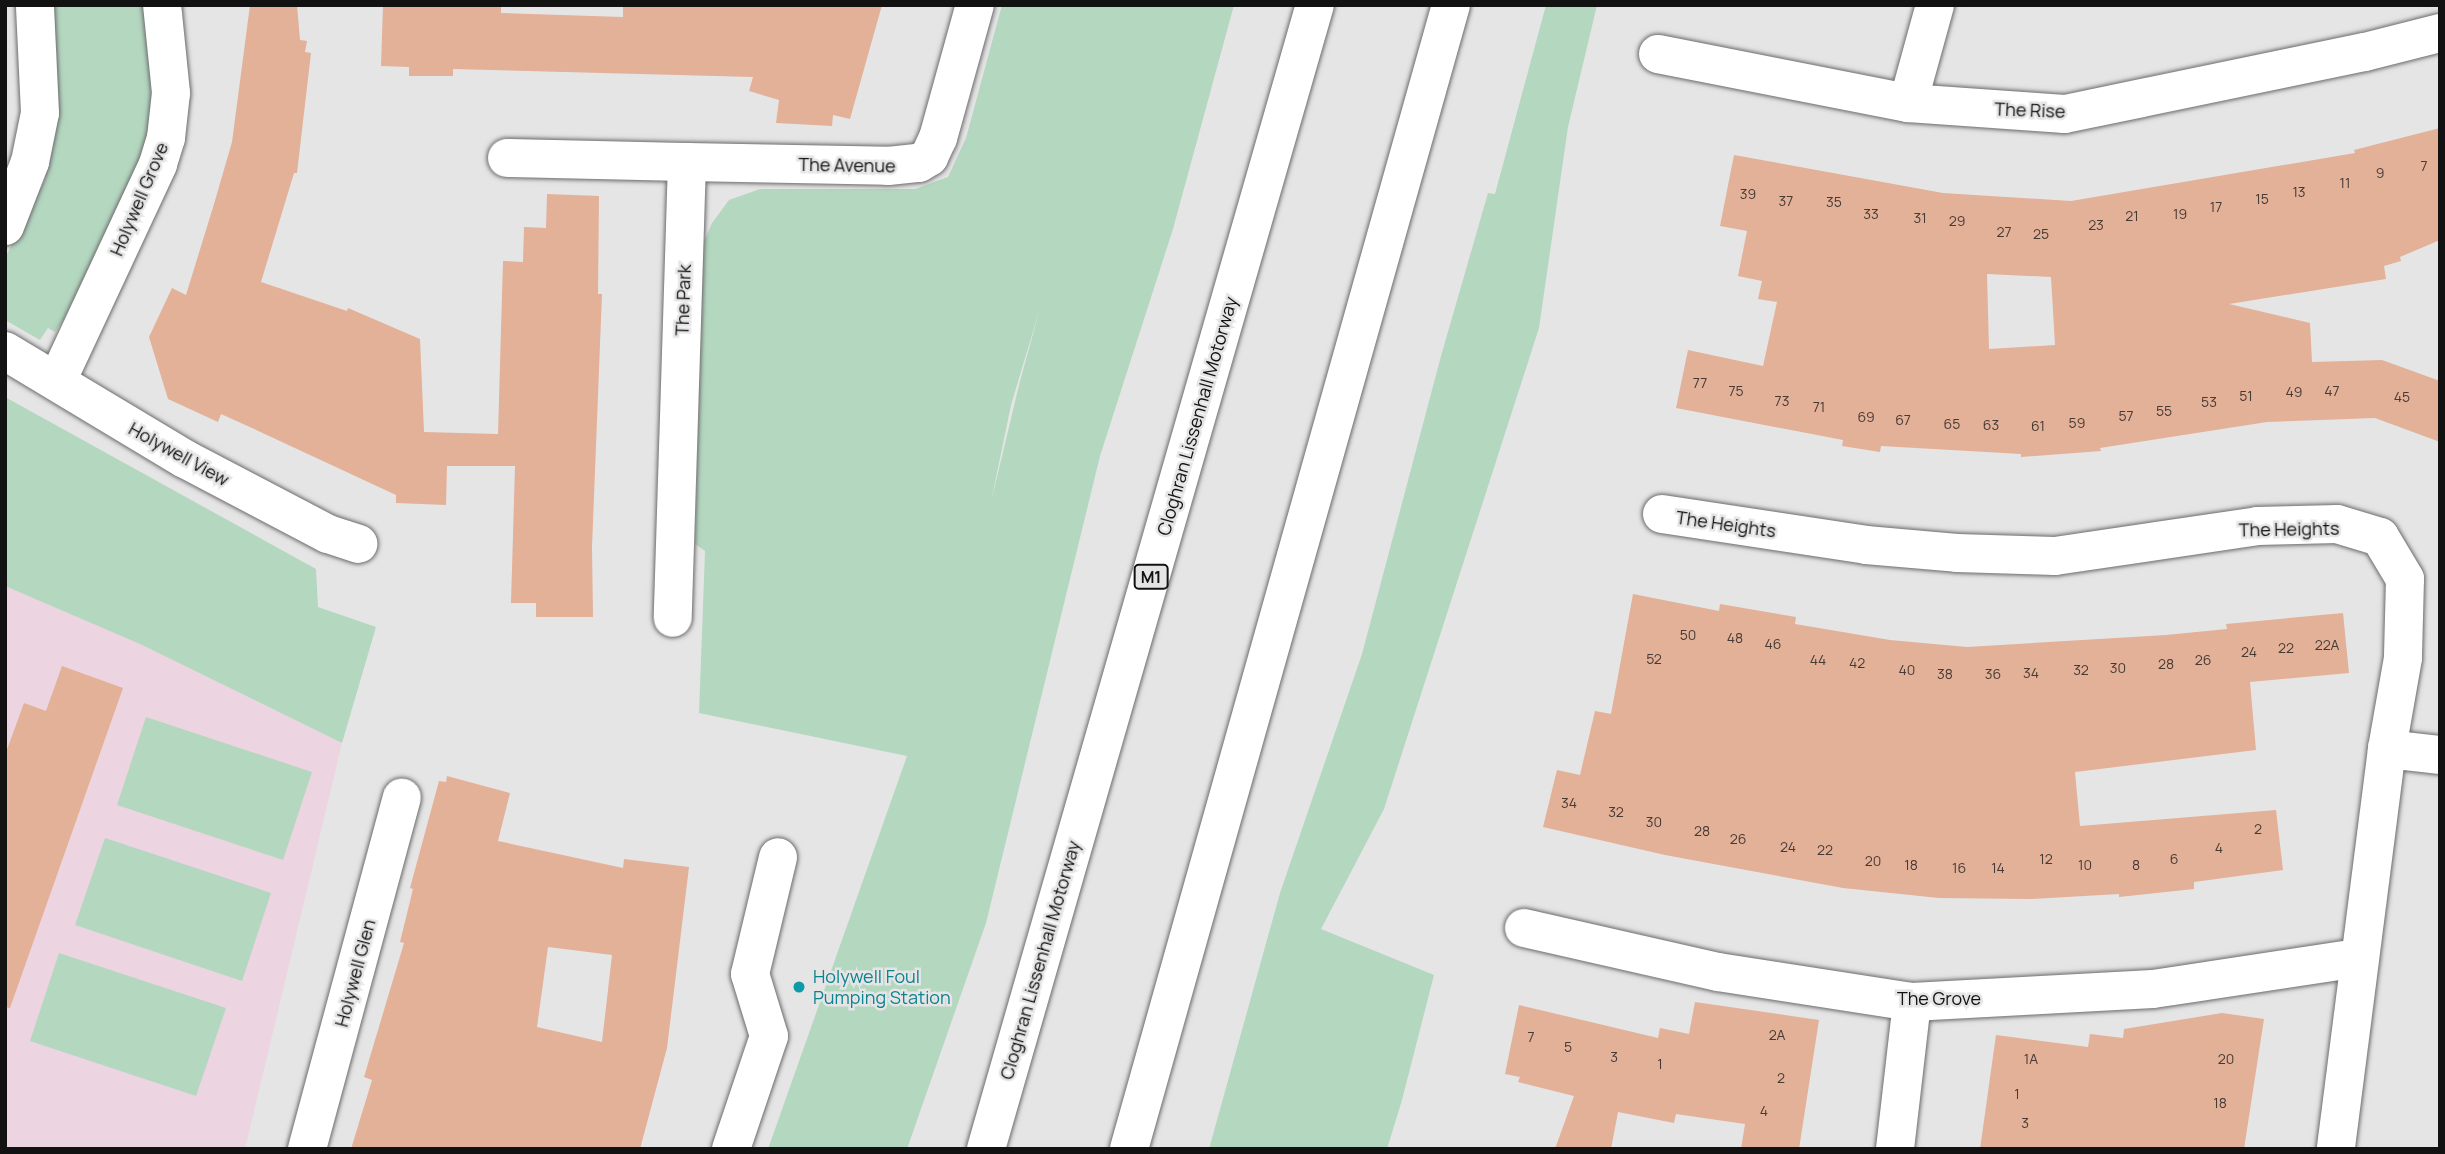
<!DOCTYPE html>
<html>
<head>
<meta charset="utf-8">
<style>
	body { margin:0 }
	#map { position:relative; width:2445px; height:1154px; overflow:hidden; background:#e5e5e6; font-family:Manrope,sans-serif }
	div>[style] { position:absolute }
	.education>* { inset:0; background:#ecd4e0 }
	.green>* { inset:0; background:#b4d7c0 }
	.building>* { inset:0; background:#e3b098 }
	.roads { filter:drop-shadow(0 0 2px #6c6c6d) drop-shadow(0 0 2px #6c6c6d) }
	.minor>* { height:38px; margin:-19px; padding:0 19px; transform-origin:19px; border-radius:19px; background:#fff }
	.highway>* { height:38px; margin:-19px; padding:0 19px; transform-origin:19px; border-radius:19px; background:#fff }
	.dots>* { width:19px; height:19px; translate:-50% -50%; box-sizing:border-box; border:4px solid #e5e5e6; border-radius:50% }
	span { translate:-50% -50%; white-space:nowrap; text-align:center; line-height:1.15; -webkit-text-stroke:5px #e5e5e6; paint-order:stroke }
	.number-label { font-size:14px; color:#463a34 }
	.number-label span { -webkit-text-stroke-width:0 }
	.shield-label span { padding:2px 5px; background:#e5e5e6; border:2px solid; border-radius:5px; -webkit-text-stroke-width:0 }
	.shield-label { font-size:16px; color:#121213; font-weight:700 }
	.street-label { font-size:18px; color:#121213 }
	.culture-label { font-size:18px; color:#0d838f }
	.left { translate:0 -50%; text-align:left }
	.frame { position:absolute; inset:0; border:7px solid #121213; pointer-events:none }
</style>
</head>
<body>
<div id="map">
	<div class="education">
		<div style="clip-path:polygon(5px 586px,140px 644px,342px 743px,245px 1149px,5px 1149px)"></div>
	</div>
	<div class="green">
		<div style="clip-path:polygon(52px 5px,144px 5px,153px 74px,149px 148px,64px 319px,55px 332px,48px 328px,40px 340px,5px 320px,5px 258px,44px 182px,56px 129px,57px 56px)"></div>
		<div style="clip-path:polygon(evenodd,1002px 5px,1234px 5px,1173px 229px,1100px 456px,986px 923px,907px 1149px,768px 1149px,907px 756px,699px 713px,705px 551px,695px 544px,703px 244px,712px 223px,729px 200px,760px 189px,915px 189px,948px 177px,966px 138px,1002px 5px,1041px 305px,1020px 381px,991px 502px,1011px 405px,1041px 305px)"></div>
		<div style="clip-path:polygon(1546px 5px,1597px 5px,1568px 127px,1539px 328px,1384px 809px,1321px 929px,1434px 975px,1402px 1100px,1387px 1149px,1209px 1149px,1280px 893px,1362px 654px,1441px 356px,1488px 193px,1495px 194px)"></div>
		<div style="clip-path:polygon(5px 397px,316px 569px,318px 607px,376px 627px,342px 743px,140px 644px,5px 586px)"></div>
		<div style="clip-path:polygon(146px 717px,312px 772px,283px 860px,117px 805px)"></div>
		<div style="clip-path:polygon(105px 838px,271px 893px,242px 981px,75px 925px)"></div>
		<div style="clip-path:polygon(59px 953px,226px 1008px,196px 1096px,30px 1041px)"></div>
	</div>
	<div class="building">
		<div style="clip-path:polygon(250px 5px,297px 5px,300px 40px,307px 41px,305px 52px,311px 53px,297px 173px,294px 173px,261px 282px,347px 311px,348px 308px,420px 339px,424px 432px,498px 434px,503px 261px,523px 262px,524px 227px,546px 228px,547px 194px,599px 196px,598px 294px,602px 294px,592px 547px,593px 617px,536px 617px,536px 603px,511px 603px,515px 466px,447px 466px,446px 505px,396px 503px,396px 495px,252px 428px,221px 414px,218px 422px,168px 399px,149px 337px,172px 288px,186px 295px,214px 204px,232px 142px)"></div>
		<div style="clip-path:polygon(383px 5px,501px 5px,501px 13px,623px 17px,623px 5px,882px 5px,850px 119px,833px 115px,832px 126px,776px 123px,779px 100px,749px 91px,753px 77px,453px 69px,453px 76px,409px 76px,409px 67px,381px 66px)"></div>
		<div style="clip-path:polygon(evenodd,2440px 128px,2440px 240px,2400px 257px,2401px 261px,2384px 266px,2386px 279px,2229px 304px,2310px 323px,2312px 362px,2382px 360px,2440px 381px,2440px 442px,2375px 418px,2267px 422px,2100px 448px,2101px 451px,2021px 457px,2021px 454px,1881px 446px,1880px 452px,1842px 446px,1843px 440px,1676px 408px,1688px 350px,1763px 366px,1777px 302px,1758px 299px,1762px 281px,1738px 276px,1747px 231px,1720px 226px,1734px 155px,1943px 193px,2071px 201px,2355px 153px,2354px 150px,2440px 128px,1987px 274px,2051px 277px,2055px 345px,1989px 349px,1987px 274px)"></div>
		<div style="clip-path:polygon(1633px 594px,1719px 611px,1720px 604px,1796px 617px,1795px 624px,1890px 640px,1967px 647px,2166px 635px,2227px 629px,2226px 624px,2343px 613px,2349px 673px,2250px 682px,2256px 750px,2075px 772px,2080px 826px,2276px 810px,2283px 870px,2194px 882px,2194px 889px,2119px 897px,2119px 894px,2030px 899px,1939px 898px,1843px 888px,1665px 855px,1543px 827px,1557px 770px,1580px 775px,1595px 711px,1611px 714px)"></div>
		<div style="clip-path:polygon(62px 666px,123px 688px,10px 1008px,5px 1007px,5px 755px,24px 703px,46px 711px)"></div>
		<div style="clip-path:polygon(evenodd,447px 776px,510px 793px,498px 841px,623px 868px,624px 859px,689px 867px,667px 1048px,640px 1149px,351px 1149px,372px 1080px,364px 1077px,404px 943px,400px 942px,413px 889px,410px 888px,439px 781px,446px 782px,447px 776px,548px 947px,612px 955px,602px 1042px,537px 1027px,548px 947px)"></div>
		<div style="clip-path:polygon(1695px 1002px,1819px 1020px,1799px 1149px,1741px 1149px,1745px 1124px,1676px 1114px,1674px 1123px,1618px 1112px,1611px 1149px,1555px 1149px,1574px 1096px,1518px 1082px,1520px 1077px,1505px 1074px,1519px 1005px,1658px 1038px,1660px 1028px,1689px 1034px)"></div>
		<div style="clip-path:polygon(2222px 1013px,2264px 1019px,2244px 1149px,1980px 1149px,1996px 1035px,2088px 1047px,2090px 1034px,2123px 1038px,2124px 1029px)"></div>
	</div>
	<div class="roads">
		<div class="minor">
			<div style="left:1658px;top:54px;width:255px;rotate:11.1deg"></div>
			<div style="left:1908px;top:103px;width:157px;rotate:4deg"></div>
			<div style="left:2065px;top:114px;width:306px;rotate:-11.7deg"></div>
			<div style="left:2365px;top:52px;width:77px;rotate:-14.2deg"></div>
			<div style="left:1908px;top:103px;width:102px;rotate:-74.6deg"></div>
			<div style="left:507px;top:158px;width:180px;rotate:1.3deg"></div>
			<div style="left:687px;top:162px;width:456px;rotate:91.8deg"></div>
			<div style="left:687px;top:162px;width:201px;rotate:1.1deg"></div>
			<div style="left:888px;top:166px;width:31px;rotate:-6deg"></div>
			<div style="left:919px;top:163px;width:12px;rotate:-31deg"></div>
			<div style="left:929px;top:157px;width:21px;rotate:-65deg"></div>
			<div style="left:938px;top:138px;width:138px;rotate:-74.5deg"></div>
			<div style="left:5px;top:226px;width:69px;rotate:-68.7deg"></div>
			<div style="left:30px;top:162px;width:50px;rotate:-78.5deg"></div>
			<div style="left:40px;top:113px;width:108px;rotate:-92.7deg"></div>
			<div style="left:5px;top:351px;width:210px;rotate:31deg"></div>
			<div style="left:185px;top:459px;width:161px;rotate:27.7deg"></div>
			<div style="left:328px;top:534px;width:32px;rotate:18deg"></div>
			<div style="left:57px;top:381px;width:239px;rotate:-65deg"></div>
			<div style="left:158px;top:164px;width:27px;rotate:-73deg"></div>
			<div style="left:166px;top:138px;width:45px;rotate:-83.7deg"></div>
			<div style="left:171px;top:93px;width:88px;rotate:-95.8deg"></div>
			<div style="left:1662px;top:514px;width:206px;rotate:8.6deg"></div>
			<div style="left:1866px;top:545px;width:91px;rotate:5deg"></div>
			<div style="left:1957px;top:553px;width:98px;rotate:1.8deg"></div>
			<div style="left:2055px;top:556px;width:204px;rotate:-8.4deg"></div>
			<div style="left:2257px;top:526px;width:80px;rotate:-1.4deg"></div>
			<div style="left:2337px;top:524px;width:45px;rotate:16.8deg"></div>
			<div style="left:2380px;top:537px;width:49px;rotate:59.2deg"></div>
			<div style="left:2405px;top:579px;width:79px;rotate:91.5deg"></div>
			<div style="left:2403px;top:658px;width:92px;rotate:100deg"></div>
			<div style="left:2387px;top:749px;width:403px;rotate:97.3deg"></div>
			<div style="left:2387px;top:749px;width:53px;rotate:6.5deg"></div>
			<div style="left:1524px;top:928px;width:199px;rotate:12.8deg"></div>
			<div style="left:1718px;top:972px;width:196px;rotate:8.8deg"></div>
			<div style="left:1912px;top:1002px;width:241px;rotate:-3.1deg"></div>
			<div style="left:2153px;top:989px;width:208px;rotate:-8.6deg"></div>
			<div style="left:307px;top:1149px;width:364px;rotate:-74.9deg"></div>
			<div style="left:731px;top:1149px;width:119px;rotate:-71.4deg"></div>
			<div style="left:769px;top:1036px;width:65px;rotate:-107deg"></div>
			<div style="left:750px;top:974px;width:120px;rotate:-76.5deg"></div>
			<div style="left:1895px;top:1149px;width:148px;rotate:-83.4deg"></div>
		</div>
		<div class="highway">
			<div style="left:986px;top:1149px;width:1190px;rotate:-73.96deg"></div>
			<div style="left:1129px;top:1149px;width:1188px;rotate:-74.28deg"></div>
		</div>
	</div>
	<div class="dots">
		<div style="left:799px;top:987px;background:#0f9aa8"></div>
	</div>
	<div class="number-label">
		<span style="left:2424px;top:166px">7</span>
		<span style="left:2380px;top:173px">9</span>
		<span style="left:2345px;top:183px">11</span>
		<span style="left:2299px;top:192px">13</span>
		<span style="left:1748px;top:194px">39</span>
		<span style="left:2262px;top:199px">15</span>
		<span style="left:1786px;top:201px">37</span>
		<span style="left:1834px;top:202px">35</span>
		<span style="left:2216px;top:207px">17</span>
		<span style="left:1871px;top:214px">33</span>
		<span style="left:2180px;top:214px">19</span>
		<span style="left:2132px;top:216px">21</span>
		<span style="left:1920px;top:218px">31</span>
		<span style="left:1957px;top:221px">29</span>
		<span style="left:2096px;top:225px">23</span>
		<span style="left:2004px;top:232px">27</span>
		<span style="left:2041px;top:234px">25</span>
		<span style="left:1700px;top:383px">77</span>
		<span style="left:1736px;top:391px">75</span>
		<span style="left:2332px;top:391px">47</span>
		<span style="left:2294px;top:392px">49</span>
		<span style="left:2246px;top:396px">51</span>
		<span style="left:2402px;top:397px">45</span>
		<span style="left:1782px;top:401px">73</span>
		<span style="left:2209px;top:402px">53</span>
		<span style="left:1819px;top:407px">71</span>
		<span style="left:2164px;top:411px">55</span>
		<span style="left:2126px;top:416px">57</span>
		<span style="left:1866px;top:417px">69</span>
		<span style="left:1903px;top:420px">67</span>
		<span style="left:2077px;top:423px">59</span>
		<span style="left:1952px;top:424px">65</span>
		<span style="left:1991px;top:425px">63</span>
		<span style="left:2038px;top:426px">61</span>
		<span style="left:1688px;top:635px">50</span>
		<span style="left:1735px;top:638px">48</span>
		<span style="left:1773px;top:644px">46</span>
		<span style="left:2327px;top:645px">22A</span>
		<span style="left:2286px;top:648px">22</span>
		<span style="left:2249px;top:652px">24</span>
		<span style="left:1654px;top:659px">52</span>
		<span style="left:1818px;top:660px">44</span>
		<span style="left:2203px;top:660px">26</span>
		<span style="left:1857px;top:663px">42</span>
		<span style="left:2166px;top:664px">28</span>
		<span style="left:2118px;top:668px">30</span>
		<span style="left:1907px;top:670px">40</span>
		<span style="left:2081px;top:670px">32</span>
		<span style="left:2031px;top:673px">34</span>
		<span style="left:1945px;top:674px">38</span>
		<span style="left:1993px;top:674px">36</span>
		<span style="left:1569px;top:803px">34</span>
		<span style="left:1616px;top:812px">32</span>
		<span style="left:1654px;top:822px">30</span>
		<span style="left:2258px;top:829px">2</span>
		<span style="left:1702px;top:831px">28</span>
		<span style="left:1738px;top:839px">26</span>
		<span style="left:1788px;top:847px">24</span>
		<span style="left:2219px;top:848px">4</span>
		<span style="left:1825px;top:850px">22</span>
		<span style="left:2046px;top:859px">12</span>
		<span style="left:2174px;top:859px">6</span>
		<span style="left:1873px;top:861px">20</span>
		<span style="left:1911px;top:865px">18</span>
		<span style="left:2085px;top:865px">10</span>
		<span style="left:2136px;top:865px">8</span>
		<span style="left:1959px;top:868px">16</span>
		<span style="left:1998px;top:868px">14</span>
		<span style="left:1777px;top:1035px">2A</span>
		<span style="left:1531px;top:1037px">7</span>
		<span style="left:1568px;top:1047px">5</span>
		<span style="left:1614px;top:1057px">3</span>
		<span style="left:2031px;top:1059px">1A</span>
		<span style="left:2226px;top:1059px">20</span>
		<span style="left:1660px;top:1064px">1</span>
		<span style="left:1781px;top:1078px">2</span>
		<span style="left:2017px;top:1094px">1</span>
		<span style="left:2220px;top:1103px">18</span>
		<span style="left:1764px;top:1111px">4</span>
		<span style="left:2025px;top:1123px">3</span>
	</div>
	<div class="shield-label">
		<span style="left:1151px;top:577px">M1</span>
	</div>
	<div class="street-label">
		<span style="left:2030px;top:110px;rotate:2deg">The Rise</span>
		<span style="left:847px;top:165px;rotate:1deg">The Avenue</span>
		<span style="left:139px;top:199px;rotate:-67deg">Holywell Grove</span>
		<span style="left:683px;top:300px;rotate:-88deg">The Park</span>
		<span style="left:1197px;top:416px;rotate:-74deg">Cloghran Lissenhall Motorway</span>
		<span style="left:179px;top:454px;rotate:29deg">Holywell View</span>
		<span style="left:1726px;top:524px;rotate:8deg">The Heights</span>
		<span style="left:2289px;top:529px;rotate:-1deg">The Heights</span>
		<span style="left:1040px;top:960px;rotate:-74deg">Cloghran Lissenhall Motorway</span>
		<span style="left:355px;top:973px;rotate:-75deg">Holywell Glen</span>
		<span style="left:1939px;top:998px">The Grove</span>
	</div>
	<div class="culture-label">
		<span class="left" style="left:813px;top:987px">Holywell Foul<br>Pumping Station</span>
	</div>
	<div class="frame"></div>
</div>
</body>
</html>
